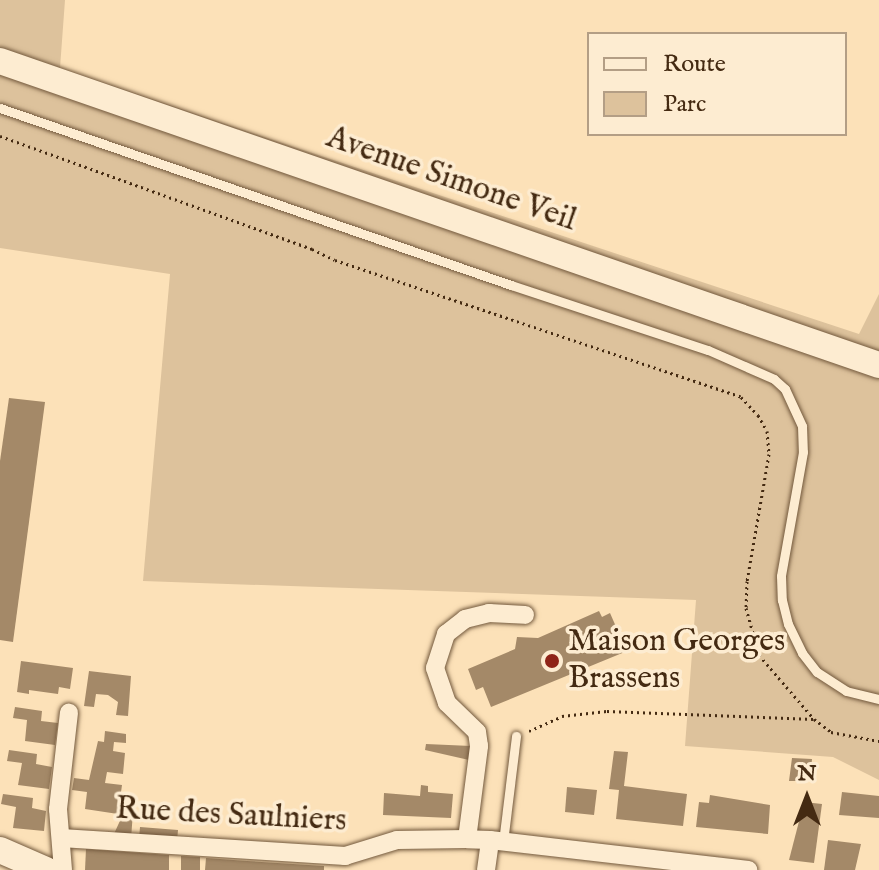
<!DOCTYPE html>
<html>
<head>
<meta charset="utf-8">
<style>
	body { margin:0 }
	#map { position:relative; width:879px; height:870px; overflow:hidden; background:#fce1b8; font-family:"IM FELL English",serif }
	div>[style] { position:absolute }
	.green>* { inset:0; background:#ddc29c }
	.building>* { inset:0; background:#a48968 }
	.path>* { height:3px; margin-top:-1.5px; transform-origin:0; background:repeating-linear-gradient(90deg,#442a12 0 2px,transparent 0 6px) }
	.roads { filter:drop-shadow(0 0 2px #72583c) drop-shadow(0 0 2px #72583c) }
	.lane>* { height:9px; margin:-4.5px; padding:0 4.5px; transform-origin:4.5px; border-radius:4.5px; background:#fdecd1 }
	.street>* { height:18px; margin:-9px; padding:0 9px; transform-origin:9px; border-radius:9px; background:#fdecd1 }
	.secondary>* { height:26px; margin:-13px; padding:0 13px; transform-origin:13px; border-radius:13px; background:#fdecd1 }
	.dots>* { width:22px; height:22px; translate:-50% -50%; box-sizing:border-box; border:4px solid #fdecd1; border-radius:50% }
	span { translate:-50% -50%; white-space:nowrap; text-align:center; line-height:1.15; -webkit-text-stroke:7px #fdecd1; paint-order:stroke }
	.street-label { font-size:32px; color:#442a12 }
	.poi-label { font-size:32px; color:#442a12 }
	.left { translate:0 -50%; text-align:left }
	.legend { position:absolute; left:587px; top:32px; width:260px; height:104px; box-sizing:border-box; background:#fdecd1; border:2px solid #b39e85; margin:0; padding:10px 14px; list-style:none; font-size:24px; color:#442a12 }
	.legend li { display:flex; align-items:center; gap:16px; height:40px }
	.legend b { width:40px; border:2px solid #b39e85 }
	.north { position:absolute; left:767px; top:758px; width:80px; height:80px; -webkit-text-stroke:6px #fdecd1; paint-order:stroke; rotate:0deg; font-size:22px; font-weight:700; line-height:32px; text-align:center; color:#442a12 }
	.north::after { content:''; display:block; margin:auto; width:28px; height:36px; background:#442a12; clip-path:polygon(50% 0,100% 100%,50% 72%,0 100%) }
</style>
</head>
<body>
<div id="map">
	<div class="green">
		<div style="clip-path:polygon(0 0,65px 0,60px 68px,300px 149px,859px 334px,879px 294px,879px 780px,833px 757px,685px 746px,696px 600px,143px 581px,170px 274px,0 248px)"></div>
	</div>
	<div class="building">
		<div style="clip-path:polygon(9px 398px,45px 402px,13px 642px,0 640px,0 461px)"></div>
		<div style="clip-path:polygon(599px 611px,602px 617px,610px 613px,624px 645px,629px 642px,632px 649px,491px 707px,483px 687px,476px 690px,468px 669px,515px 649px,517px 637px,538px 638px)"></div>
		<div style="clip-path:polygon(21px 661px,73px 668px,70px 689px,59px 687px,58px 694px,29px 690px,29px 694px,17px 692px)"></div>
		<div style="clip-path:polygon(89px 671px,131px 676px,128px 716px,116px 715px,118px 702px,108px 695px,96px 694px,94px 707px,84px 706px)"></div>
		<div style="clip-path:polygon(15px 707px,42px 711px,41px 721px,58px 723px,55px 745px,25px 741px,27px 720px,13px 718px)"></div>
		<div style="clip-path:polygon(105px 731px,126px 734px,126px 743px,114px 742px,113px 751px,125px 753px,123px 774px,107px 772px,105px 783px,122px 785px,118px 814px,85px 809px,87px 792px,72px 790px,74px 778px,89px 780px,98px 741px,104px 742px)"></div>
		<div style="clip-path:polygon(426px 744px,471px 746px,469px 760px,425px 750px)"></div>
		<div style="clip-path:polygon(9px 750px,37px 754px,36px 764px,52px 767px,49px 789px,18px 785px,22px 763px,7px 761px)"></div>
		<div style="clip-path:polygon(614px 751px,628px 752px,624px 786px,687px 794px,683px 826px,616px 819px,619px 790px,609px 789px)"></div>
		<div style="clip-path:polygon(792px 758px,812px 759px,811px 769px,804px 769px,803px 781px,789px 781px)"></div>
		<div style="clip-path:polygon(421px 785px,428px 786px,428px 792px,453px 794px,451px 818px,383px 815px,384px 793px,420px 796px)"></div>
		<div style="clip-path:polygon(567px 787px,597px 790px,594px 815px,565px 812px)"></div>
		<div style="clip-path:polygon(842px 792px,879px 796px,879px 818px,839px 815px)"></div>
		<div style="clip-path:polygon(3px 794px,33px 798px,32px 808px,46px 811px,44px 831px,13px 828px,16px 807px,1px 804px)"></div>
		<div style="clip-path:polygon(710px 795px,770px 805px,768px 834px,696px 827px,699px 802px,709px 803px)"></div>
		<div style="clip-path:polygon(125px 797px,134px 798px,131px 839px,113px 836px,124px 812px)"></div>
		<div style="clip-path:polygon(804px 802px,822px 804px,814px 863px,789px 860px)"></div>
		<div style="clip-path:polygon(140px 827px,178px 830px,177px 841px,139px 839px)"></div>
		<div style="clip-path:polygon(828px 840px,861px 844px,855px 870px,824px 870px)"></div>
		<div style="clip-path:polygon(86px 849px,169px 855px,169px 870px,85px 870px)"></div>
		<div style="clip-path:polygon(181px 856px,200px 857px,200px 870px,181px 870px)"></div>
		<div style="clip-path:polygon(206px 858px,247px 861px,324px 866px,324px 870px,205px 870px)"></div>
	</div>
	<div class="path">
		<div style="left:0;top:136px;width:332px;rotate:19.9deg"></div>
		<div style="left:312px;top:249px;width:25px;rotate:26deg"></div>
		<div style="left:335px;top:260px;width:428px;rotate:18.6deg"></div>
		<div style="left:741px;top:397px;width:25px;rotate:47deg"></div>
		<div style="left:758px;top:415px;width:18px;rotate:61deg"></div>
		<div style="left:767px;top:431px;width:23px;rotate:85deg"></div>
		<div style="left:769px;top:454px;width:129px;rotate:99.8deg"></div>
		<div style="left:747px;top:581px;width:27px;rotate:92deg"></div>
		<div style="left:746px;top:608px;width:49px;rotate:74.5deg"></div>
		<div style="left:759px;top:655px;width:84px;rotate:49.3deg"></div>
		<div style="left:814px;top:719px;width:21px;rotate:37deg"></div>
		<div style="left:831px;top:732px;width:49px;rotate:10.6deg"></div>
		<div style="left:529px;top:731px;width:36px;rotate:-24deg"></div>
		<div style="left:562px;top:716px;width:45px;rotate:-6.3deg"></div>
		<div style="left:607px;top:711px;width:207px;rotate:2.2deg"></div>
	</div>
	<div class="roads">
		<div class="lane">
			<div style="left:0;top:108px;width:541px;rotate:19.11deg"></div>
			<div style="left:511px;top:285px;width:207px;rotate:18.3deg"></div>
			<div style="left:708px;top:350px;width:72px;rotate:23.7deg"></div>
			<div style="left:774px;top:379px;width:15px;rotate:42deg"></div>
			<div style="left:785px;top:389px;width:41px;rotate:65.3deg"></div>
			<div style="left:802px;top:426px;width:26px;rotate:88deg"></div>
			<div style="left:803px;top:452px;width:126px;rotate:100.1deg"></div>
			<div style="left:781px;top:576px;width:24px;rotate:88deg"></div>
			<div style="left:782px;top:600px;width:25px;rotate:76deg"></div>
			<div style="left:788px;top:624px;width:32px;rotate:64deg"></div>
			<div style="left:802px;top:653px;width:24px;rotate:52deg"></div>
			<div style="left:817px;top:672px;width:35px;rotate:33deg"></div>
			<div style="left:846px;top:691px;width:34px;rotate:14deg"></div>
			<div style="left:503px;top:842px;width:107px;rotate:-83deg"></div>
		</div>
		<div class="street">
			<div style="left:61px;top:838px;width:285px;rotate:3.6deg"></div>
			<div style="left:345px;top:856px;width:54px;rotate:-17.1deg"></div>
			<div style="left:397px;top:840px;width:70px;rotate:-0.8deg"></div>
			<div style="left:490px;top:840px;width:260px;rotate:6.6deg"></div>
			<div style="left:63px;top:870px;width:61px;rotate:-94.7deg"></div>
			<div style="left:58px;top:809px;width:97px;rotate:-83.5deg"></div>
			<div style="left:486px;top:870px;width:30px;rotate:-82deg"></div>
			<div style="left:490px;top:840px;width:23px;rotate:-178deg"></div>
			<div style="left:467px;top:839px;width:94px;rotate:-82.6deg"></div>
			<div style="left:479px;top:746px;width:14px;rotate:-98deg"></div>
			<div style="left:477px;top:732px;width:42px;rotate:-136deg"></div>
			<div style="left:447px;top:703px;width:37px;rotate:-109deg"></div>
			<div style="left:435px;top:668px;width:36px;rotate:-72deg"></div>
			<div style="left:446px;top:634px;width:24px;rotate:-38deg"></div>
			<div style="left:465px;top:619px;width:25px;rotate:-14deg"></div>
			<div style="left:489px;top:613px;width:36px;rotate:3deg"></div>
		</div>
		<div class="secondary">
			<div style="left:0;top:61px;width:930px;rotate:19.08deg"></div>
			<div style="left:0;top:850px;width:50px;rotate:23.5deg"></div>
		</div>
	</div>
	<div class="dots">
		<div style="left:552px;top:661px;background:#8f2418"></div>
	</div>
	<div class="street-label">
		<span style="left:451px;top:180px;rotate:19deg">Avenue Simone Veil</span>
		<span style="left:231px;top:816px;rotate:3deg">Rue des Saulniers</span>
	</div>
	<div class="poi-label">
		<span class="left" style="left:568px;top:661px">Maison Georges<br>Brassens</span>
	</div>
	<ul class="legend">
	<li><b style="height:10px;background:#fdecd1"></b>Route</li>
	<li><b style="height:22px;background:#ddc29c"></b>Parc</li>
	</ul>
	<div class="north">N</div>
</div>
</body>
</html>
